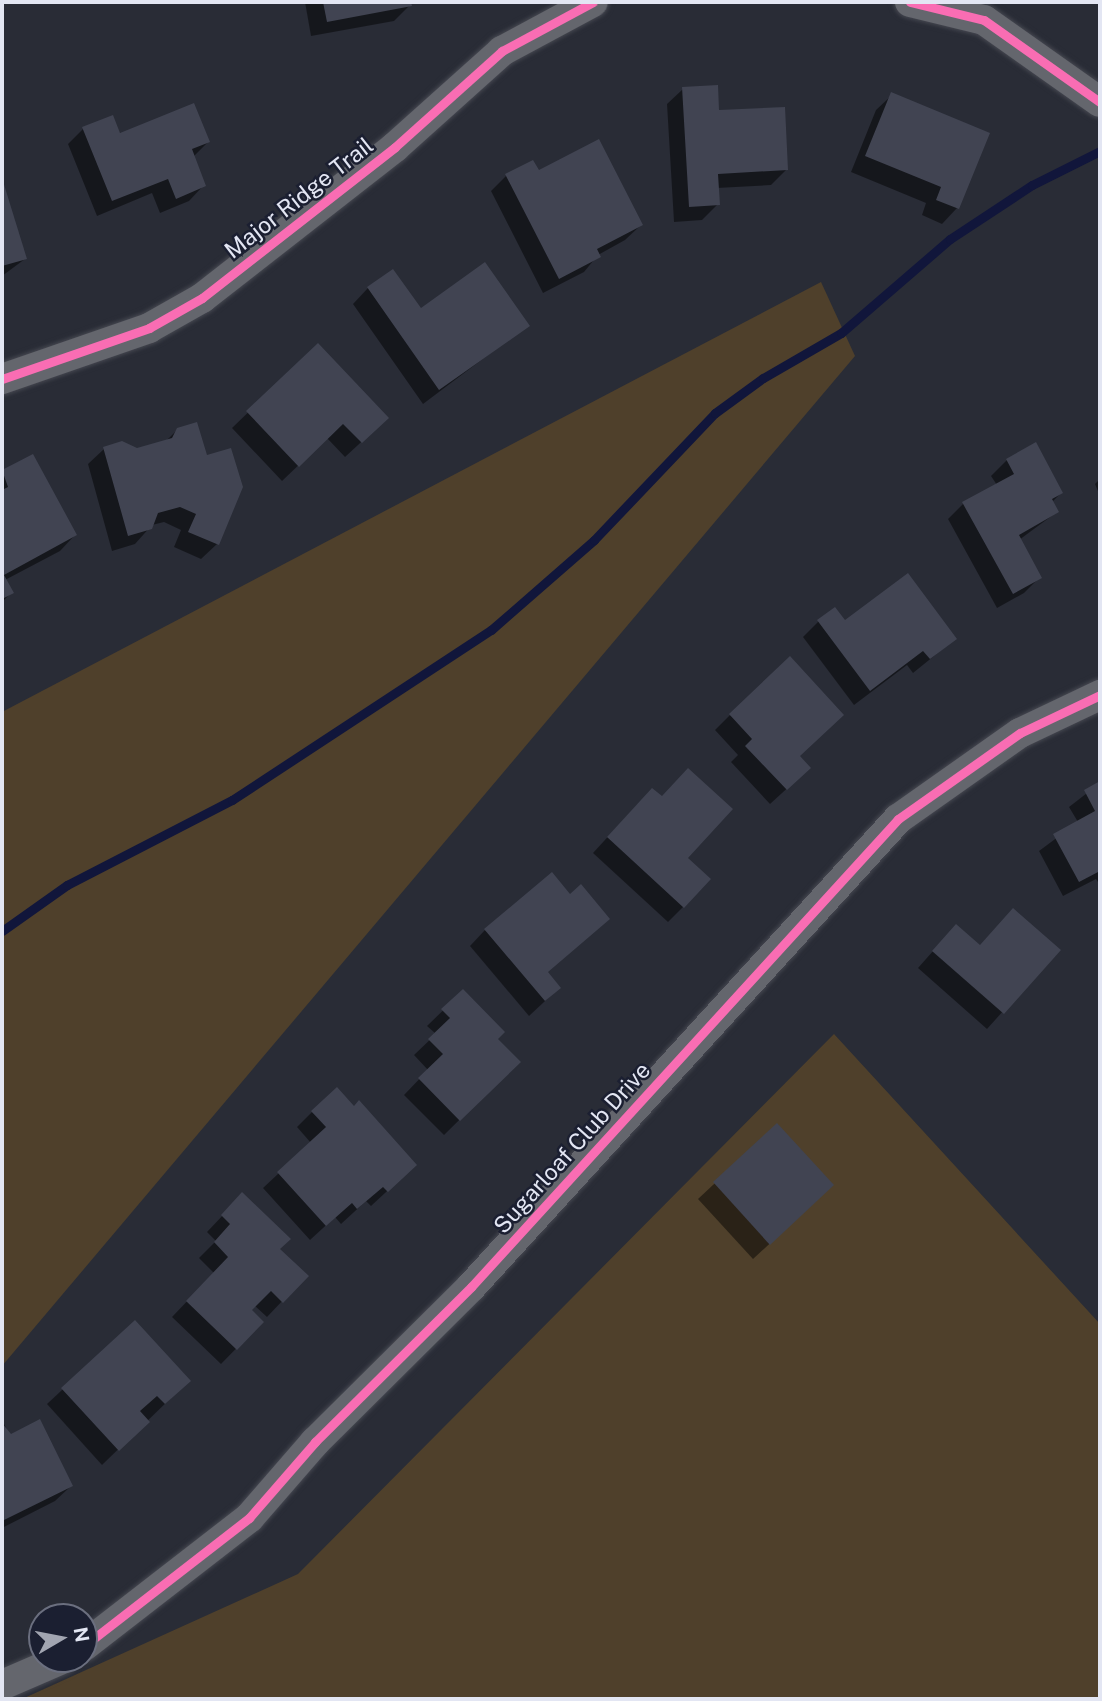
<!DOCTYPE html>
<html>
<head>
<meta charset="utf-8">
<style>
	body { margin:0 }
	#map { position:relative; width:1102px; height:1701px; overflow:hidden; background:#292c36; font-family:"Public Sans",sans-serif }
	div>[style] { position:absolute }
	.green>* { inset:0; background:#4f402b }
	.shadow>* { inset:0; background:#0007 }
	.stream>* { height:9px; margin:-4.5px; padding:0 4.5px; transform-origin:4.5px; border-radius:4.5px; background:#11163b }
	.building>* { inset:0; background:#414452 }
	.roads { filter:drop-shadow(0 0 2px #454750) drop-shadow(0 0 2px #454750) }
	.street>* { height:30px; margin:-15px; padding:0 15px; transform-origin:15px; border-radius:15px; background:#64666d }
	.cycleway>* { height:9px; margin:-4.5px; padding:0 4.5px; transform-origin:4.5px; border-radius:4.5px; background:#f96db3 }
	span { translate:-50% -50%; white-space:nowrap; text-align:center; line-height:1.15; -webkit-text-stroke:5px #1b1f31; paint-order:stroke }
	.street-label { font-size:23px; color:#e3e6f3 }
	.frame { position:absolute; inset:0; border:4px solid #e3e6f3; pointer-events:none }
	.north { position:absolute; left:28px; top:1603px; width:70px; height:70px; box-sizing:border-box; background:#1b1f31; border:2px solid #6b6f7f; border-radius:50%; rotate:80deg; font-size:19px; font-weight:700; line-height:28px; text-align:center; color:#e3e6f3 }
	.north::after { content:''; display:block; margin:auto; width:24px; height:32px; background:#a2a5b1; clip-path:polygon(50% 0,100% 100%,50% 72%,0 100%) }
</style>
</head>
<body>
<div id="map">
	<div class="green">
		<div style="clip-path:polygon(821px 282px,855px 356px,2px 1366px,2px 712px)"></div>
		<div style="clip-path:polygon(834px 1034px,1100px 1324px,1100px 1699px,22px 1699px,298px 1574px)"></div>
	</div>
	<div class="shadow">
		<div style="clip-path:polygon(305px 2px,409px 2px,410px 5px,394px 21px,311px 36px)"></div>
		<div style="clip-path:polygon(683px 89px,787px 169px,771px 185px,717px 188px,718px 204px,702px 220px,674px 222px,667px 104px)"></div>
		<div style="clip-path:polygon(892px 95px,957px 208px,942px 224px,922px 215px,926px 203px,851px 172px,876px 110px)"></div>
		<div style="clip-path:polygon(83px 129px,208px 142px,193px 157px,204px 185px,189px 201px,160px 213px,152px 193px,97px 216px,68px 144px)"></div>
		<div style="clip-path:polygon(538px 173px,641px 225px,625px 240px,598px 255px,584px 272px,543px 293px,491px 191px,506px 176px)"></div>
		<div style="clip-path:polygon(2px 183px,25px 259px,2px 276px)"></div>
		<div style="clip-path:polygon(368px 288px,420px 310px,528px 325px,423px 404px,353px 304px)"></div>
		<div style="clip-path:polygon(318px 345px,371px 433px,345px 457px,327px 438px,282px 481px,232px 428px)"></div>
		<div style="clip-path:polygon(178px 429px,206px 457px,217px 544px,201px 559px,174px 547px,181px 530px,164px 522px,152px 525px,135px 544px,112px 551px,88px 464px,104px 449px,137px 450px,165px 442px)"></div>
		<div style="clip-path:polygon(1035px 445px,1061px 493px,1052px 502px,1057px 512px,1019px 540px,1040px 577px,1024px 593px,997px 608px,948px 519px,964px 503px,997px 485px,991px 476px,1007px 460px)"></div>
		<div style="clip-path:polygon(32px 456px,75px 535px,60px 551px,5px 580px,11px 593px,2px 602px,2px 472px)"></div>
		<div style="clip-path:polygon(1100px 479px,1100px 496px,1095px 484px)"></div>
		<div style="clip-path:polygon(819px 621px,845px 622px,955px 639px,913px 673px,907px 665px,854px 705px,803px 637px)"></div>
		<div style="clip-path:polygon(730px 715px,798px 757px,793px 783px,770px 804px,731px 762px,738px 755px,715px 730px)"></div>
		<div style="clip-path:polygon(1100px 783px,1100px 885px,1096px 879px,1063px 896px,1039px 851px,1078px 822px,1069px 807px)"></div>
		<div style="clip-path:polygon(637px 805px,686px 858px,683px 907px,668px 922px,593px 853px)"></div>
		<div style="clip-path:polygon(485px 930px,546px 973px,559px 988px,529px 1016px,470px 946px)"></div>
		<div style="clip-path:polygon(941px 942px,979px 947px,1058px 950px,987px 1029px,918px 968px)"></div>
		<div style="clip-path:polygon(463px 991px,496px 1039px,518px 1062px,444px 1135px,404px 1095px,428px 1070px,414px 1055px,436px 1034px,427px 1026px)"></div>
		<div style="clip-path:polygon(312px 1112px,399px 1180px,371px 1206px,366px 1201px,341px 1224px,335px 1217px,310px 1240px,263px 1188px,311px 1143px,297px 1127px)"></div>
		<div style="clip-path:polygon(777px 1125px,816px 1201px,753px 1259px,698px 1199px)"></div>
		<div style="clip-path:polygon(242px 1195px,278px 1249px,306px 1276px,267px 1317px,254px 1305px,249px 1310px,262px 1322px,221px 1364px,172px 1317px,214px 1273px,199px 1258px,216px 1241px,207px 1232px)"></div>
		<div style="clip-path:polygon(135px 1322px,173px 1396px,102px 1465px,47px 1404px)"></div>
		<div style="clip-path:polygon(4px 1424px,10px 1436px,71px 1486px,55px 1501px,2px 1528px)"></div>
	</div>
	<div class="stream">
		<div style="left:2px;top:931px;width:80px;rotate:-35.3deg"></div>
		<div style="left:67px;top:885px;width:186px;rotate:-27.3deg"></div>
		<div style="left:232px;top:800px;width:310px;rotate:-33.3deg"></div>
		<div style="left:491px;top:630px;width:137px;rotate:-41.1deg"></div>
		<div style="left:594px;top:540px;width:175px;rotate:-46.4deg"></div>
		<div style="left:715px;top:413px;width:59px;rotate:-36.1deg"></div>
		<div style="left:763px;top:378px;width:90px;rotate:-30deg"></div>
		<div style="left:841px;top:333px;width:144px;rotate:-40.8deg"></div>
		<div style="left:950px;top:239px;width:98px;rotate:-33.4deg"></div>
		<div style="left:1032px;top:185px;width:76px;rotate:-26.6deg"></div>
	</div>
	<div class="building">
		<div style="clip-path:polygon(323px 2px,411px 2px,412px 6px,327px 22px)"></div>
		<div style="clip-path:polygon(718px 85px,719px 110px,785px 107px,788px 170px,718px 174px,720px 205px,689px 207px,682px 87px)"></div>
		<div style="clip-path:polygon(891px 92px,990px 133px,959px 209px,936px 200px,941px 187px,865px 156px)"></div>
		<div style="clip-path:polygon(194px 103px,210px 142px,192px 149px,206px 186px,176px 199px,168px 179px,112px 201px,82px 127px,113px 115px,120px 133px)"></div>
		<div style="clip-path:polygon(599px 139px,643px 225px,597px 249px,601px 257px,559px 279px,505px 174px,533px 160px,539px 170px)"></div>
		<div style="clip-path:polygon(2px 178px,27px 259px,2px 266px)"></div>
		<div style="clip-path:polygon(485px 262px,530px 326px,439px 390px,367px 287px,393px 269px,421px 308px)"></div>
		<div style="clip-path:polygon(318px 343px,389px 418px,362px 443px,343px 424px,299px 467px,246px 411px)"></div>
		<div style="clip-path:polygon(197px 422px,207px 455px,231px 448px,243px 487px,219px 545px,188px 532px,196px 514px,180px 507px,158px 513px,152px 529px,128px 536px,103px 447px,122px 441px,137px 448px,172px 438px,177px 428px)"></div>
		<div style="clip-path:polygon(1036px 442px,1063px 493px,1052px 499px,1059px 512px,1019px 535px,1042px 578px,1013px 594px,962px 502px,1014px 474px,1006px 459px)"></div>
		<div style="clip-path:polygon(33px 454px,77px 535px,4px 575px,14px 593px,2px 599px,2px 490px,8px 487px,2px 470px)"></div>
		<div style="clip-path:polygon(908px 573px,957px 639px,930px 659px,923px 651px,870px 691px,817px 620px,835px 607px,845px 620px)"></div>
		<div style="clip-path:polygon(790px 656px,844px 715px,800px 756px,811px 768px,787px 790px,745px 746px,752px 739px,729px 714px)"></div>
		<div style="clip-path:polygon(688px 768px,733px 809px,688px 858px,711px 879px,684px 908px,607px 837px,652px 788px,662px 796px)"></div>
		<div style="clip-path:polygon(1100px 781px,1100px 871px,1079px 882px,1053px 834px,1095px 811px,1084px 790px)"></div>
		<div style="clip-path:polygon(552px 872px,570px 894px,581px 884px,610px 919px,548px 972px,561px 988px,545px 1001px,484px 929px)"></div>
		<div style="clip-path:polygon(1013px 908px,1061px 950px,1004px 1014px,932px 951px,956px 924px,980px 945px)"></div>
		<div style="clip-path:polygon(463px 989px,505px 1032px,498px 1039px,521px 1062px,460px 1121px,418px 1078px,443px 1054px,428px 1039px,450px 1018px,441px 1009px)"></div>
		<div style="clip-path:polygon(337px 1087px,354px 1106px,359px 1100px,417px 1165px,388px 1192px,383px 1187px,357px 1209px,352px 1203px,326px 1226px,277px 1172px,326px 1127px,311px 1111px)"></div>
		<div style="clip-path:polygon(777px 1123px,834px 1185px,770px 1245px,713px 1182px)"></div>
		<div style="clip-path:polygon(242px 1192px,291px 1239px,280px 1249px,309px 1276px,283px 1303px,271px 1291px,252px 1310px,264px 1322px,237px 1350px,186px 1301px,228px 1257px,214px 1242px,230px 1224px,221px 1215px)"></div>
		<div style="clip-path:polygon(135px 1320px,191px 1381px,165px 1404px,157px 1396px,140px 1411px,150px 1422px,119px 1451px,61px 1388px)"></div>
		<div style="clip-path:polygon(40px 1419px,73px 1486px,2px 1521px,2px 1423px,11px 1434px)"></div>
	</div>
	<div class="roads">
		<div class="street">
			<div style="left:910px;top:2px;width:76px;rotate:13.7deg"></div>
			<div style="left:984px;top:20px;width:142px;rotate:35.3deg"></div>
			<div style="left:2px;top:379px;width:156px;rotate:-19.1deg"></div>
			<div style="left:149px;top:328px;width:61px;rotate:-29.5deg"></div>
			<div style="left:202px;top:298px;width:245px;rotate:-38deg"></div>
			<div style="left:395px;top:147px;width:144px;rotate:-41.9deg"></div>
			<div style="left:502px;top:51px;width:103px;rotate:-28.3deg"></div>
			<div style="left:84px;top:1646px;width:209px;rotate:-37.8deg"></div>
			<div style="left:249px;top:1518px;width:101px;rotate:-49deg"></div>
			<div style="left:315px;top:1442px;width:220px;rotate:-44.8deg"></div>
			<div style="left:471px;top:1287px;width:634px;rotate:-47.62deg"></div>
			<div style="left:898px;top:819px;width:149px;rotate:-35.2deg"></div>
			<div style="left:1020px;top:733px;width:89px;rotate:-25.4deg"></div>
			<div style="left:2px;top:1685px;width:65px;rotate:-23.4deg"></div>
		</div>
	</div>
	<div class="cycleway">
		<div style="left:910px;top:2px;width:76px;rotate:13.7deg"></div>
		<div style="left:984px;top:20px;width:142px;rotate:35.3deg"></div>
		<div style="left:2px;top:379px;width:156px;rotate:-19.1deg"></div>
		<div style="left:149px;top:328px;width:61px;rotate:-29.5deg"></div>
		<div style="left:202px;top:298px;width:245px;rotate:-38deg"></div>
		<div style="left:395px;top:147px;width:144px;rotate:-41.9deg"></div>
		<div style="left:502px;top:51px;width:103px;rotate:-28.3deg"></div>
		<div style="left:84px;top:1646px;width:209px;rotate:-37.8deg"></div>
		<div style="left:249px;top:1518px;width:101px;rotate:-49deg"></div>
		<div style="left:315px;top:1442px;width:220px;rotate:-44.8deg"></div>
		<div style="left:471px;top:1287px;width:634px;rotate:-47.62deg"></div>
		<div style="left:898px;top:819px;width:149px;rotate:-35.2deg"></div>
		<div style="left:1020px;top:733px;width:89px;rotate:-25.4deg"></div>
	</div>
	<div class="street-label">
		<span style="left:299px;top:198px;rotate:-38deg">Major Ridge Trail</span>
		<span style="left:572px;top:1148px;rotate:-48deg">Sugarloaf Club Drive</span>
	</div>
	<div class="frame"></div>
	<div class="north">N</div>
</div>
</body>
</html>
